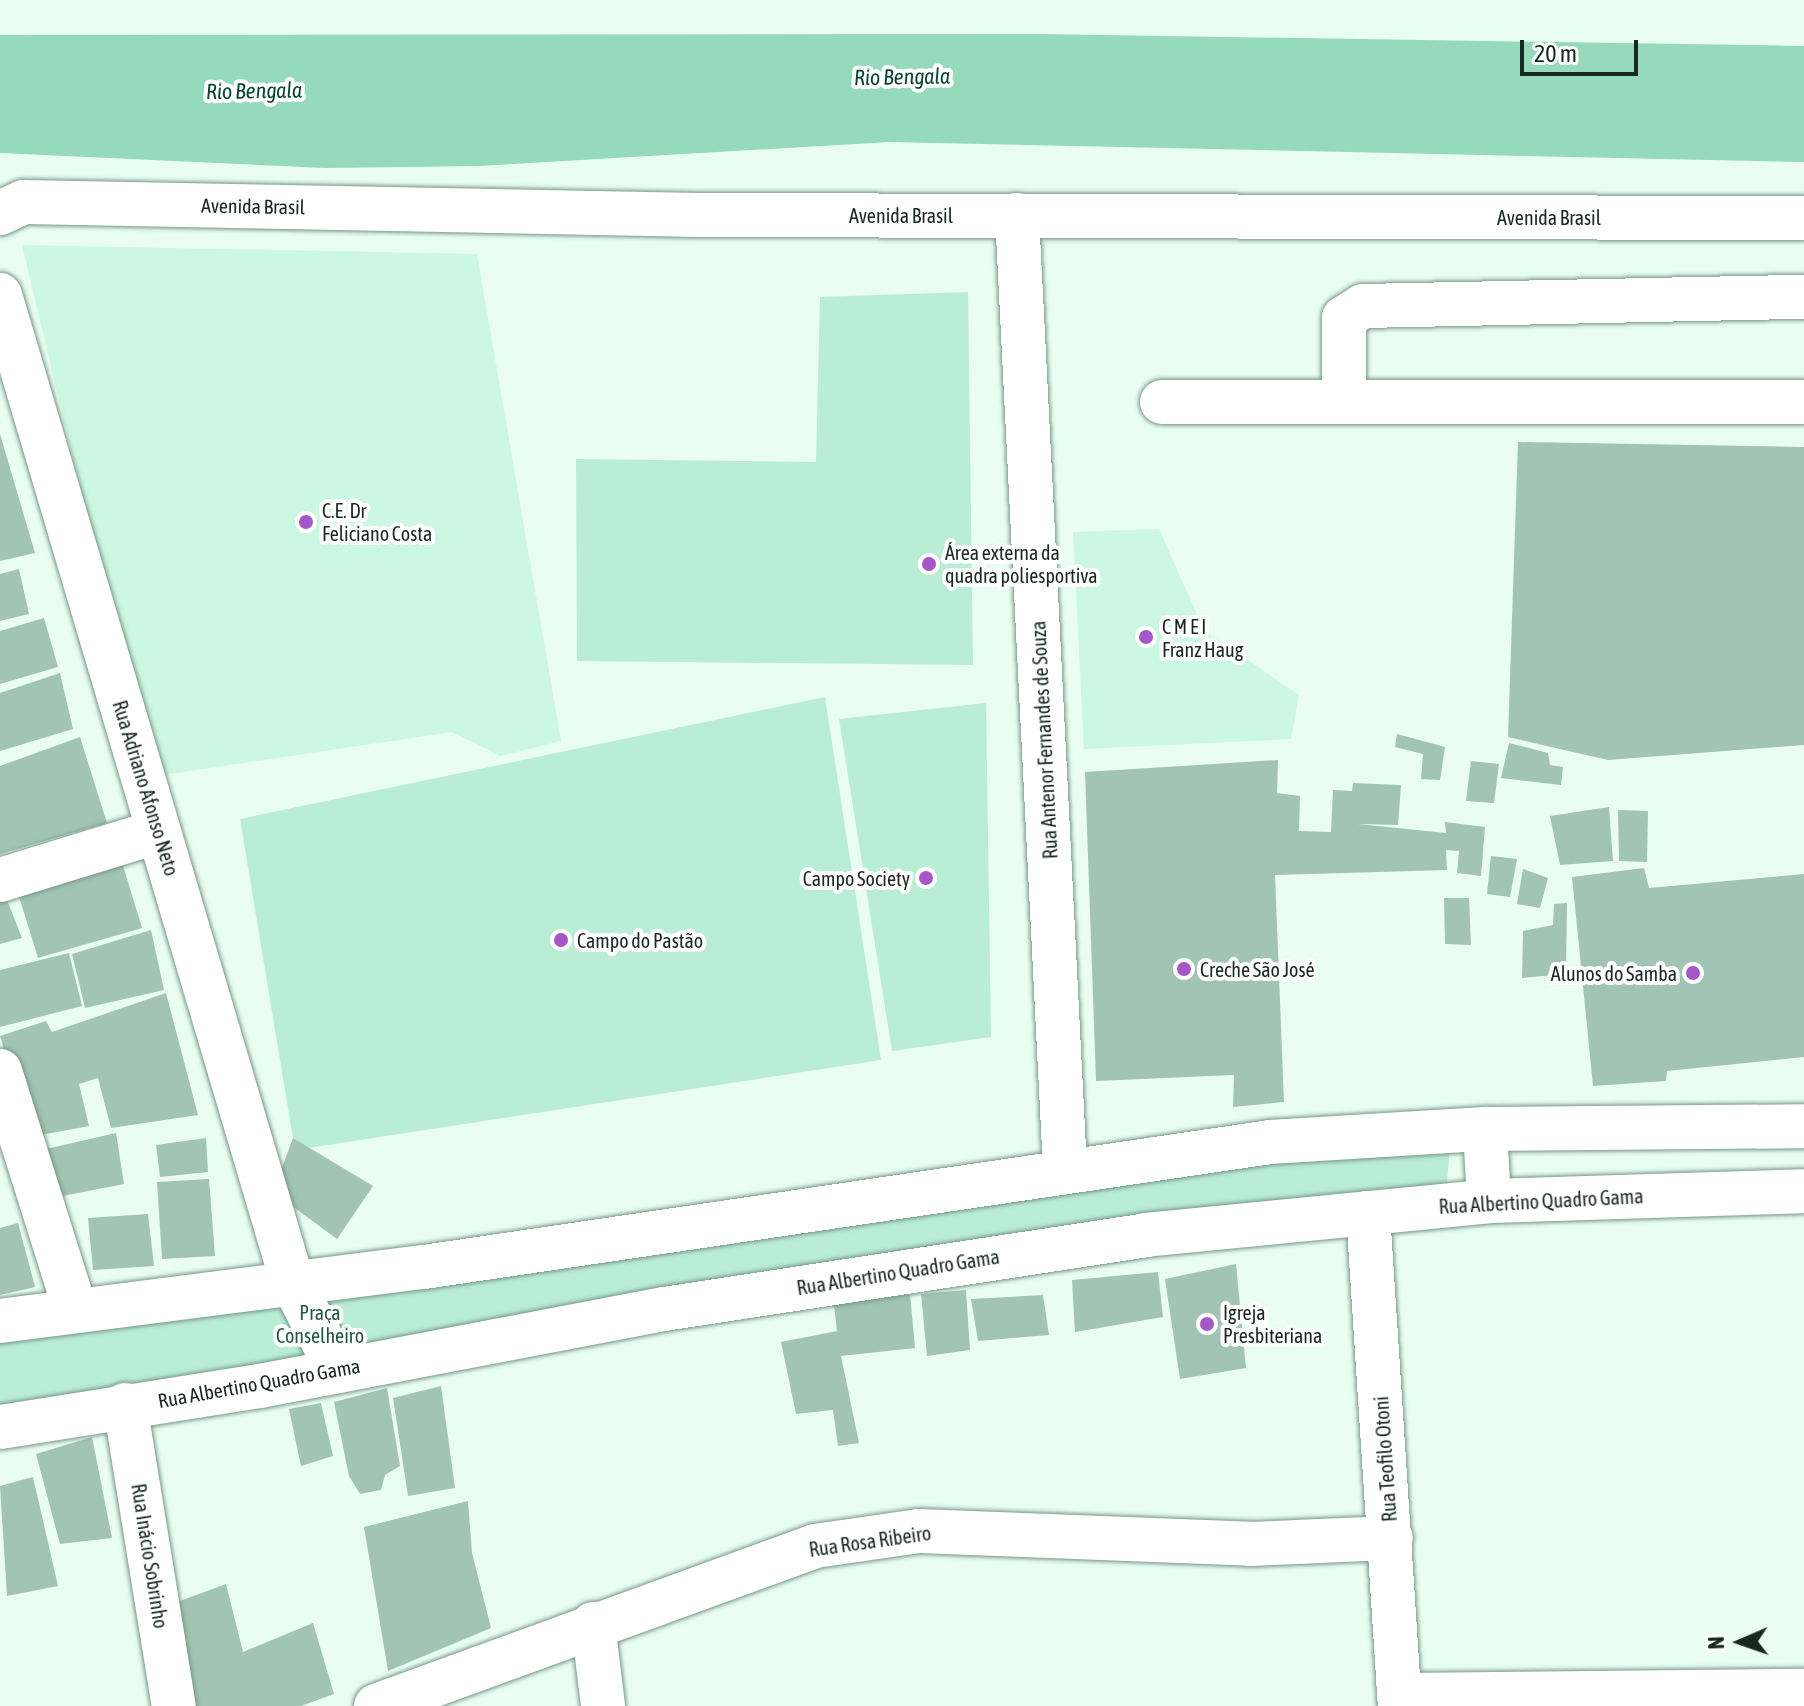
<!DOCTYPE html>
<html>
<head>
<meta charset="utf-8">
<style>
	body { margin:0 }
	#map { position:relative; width:1804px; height:1706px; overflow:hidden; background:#e9fdf3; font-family:"Asap Condensed",sans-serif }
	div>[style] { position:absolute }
	.built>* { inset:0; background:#ccf7e2 }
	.green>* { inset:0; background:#baedd5 }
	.water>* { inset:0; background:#95daba }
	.building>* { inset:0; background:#a2c4b4 }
	.roads { filter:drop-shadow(0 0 2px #769687) drop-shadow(0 0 2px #769687) }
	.minor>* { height:44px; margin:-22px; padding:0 22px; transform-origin:22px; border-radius:22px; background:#fff }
	.major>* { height:44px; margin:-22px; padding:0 22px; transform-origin:22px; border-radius:22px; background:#fff }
	.dots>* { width:22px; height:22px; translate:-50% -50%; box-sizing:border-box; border:4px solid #fff; border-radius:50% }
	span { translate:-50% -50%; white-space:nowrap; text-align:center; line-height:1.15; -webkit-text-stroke:8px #fff; paint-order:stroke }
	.street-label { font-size:20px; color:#1a2721 }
	.poi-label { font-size:20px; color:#1a2721 }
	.left { translate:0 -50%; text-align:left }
	.right { translate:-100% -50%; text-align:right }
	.park-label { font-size:20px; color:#225842 }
	.water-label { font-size:22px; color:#0b4531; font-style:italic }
	.north { position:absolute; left:1700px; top:1602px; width:80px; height:80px; -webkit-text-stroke:6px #fff; paint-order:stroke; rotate:268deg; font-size:22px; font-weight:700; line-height:32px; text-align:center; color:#1a2721 }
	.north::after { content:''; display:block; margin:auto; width:28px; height:36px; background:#1a2721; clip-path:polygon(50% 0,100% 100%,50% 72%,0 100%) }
	.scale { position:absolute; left:1520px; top:40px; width:118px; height:36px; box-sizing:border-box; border:4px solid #1a2721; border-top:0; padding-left:10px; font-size:24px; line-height:28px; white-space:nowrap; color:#1a2721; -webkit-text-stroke:6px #fff; paint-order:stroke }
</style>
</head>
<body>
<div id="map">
	<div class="built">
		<div style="clip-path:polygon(22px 245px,477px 254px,561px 741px,501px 756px,452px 732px,149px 777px)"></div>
		<div style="clip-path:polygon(1159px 529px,1204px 630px,1299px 695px,1291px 739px,1084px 749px,1073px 532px)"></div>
	</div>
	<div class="green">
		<div style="clip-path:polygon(968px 292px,973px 665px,577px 661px,576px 459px,816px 462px,820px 297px)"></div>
		<div style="clip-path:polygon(825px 697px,881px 1060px,295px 1150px,240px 819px)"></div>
		<div style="clip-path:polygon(986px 703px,991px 1037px,892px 1051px,839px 719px)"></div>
		<div style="clip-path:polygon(1451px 1133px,1446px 1195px,0 1417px,0 1329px)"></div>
	</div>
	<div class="water">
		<div style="clip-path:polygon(1040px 34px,1804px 46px,1804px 162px,889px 142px,479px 166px,325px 168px,0 153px,0 35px)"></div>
	</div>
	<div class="building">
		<div style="clip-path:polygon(0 434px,35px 553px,0 561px)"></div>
		<div style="clip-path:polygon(1518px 442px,1804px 447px,1804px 745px,1608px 760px,1508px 737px)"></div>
		<div style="clip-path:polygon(19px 569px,29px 614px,0 621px,0 574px)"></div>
		<div style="clip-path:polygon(44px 618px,58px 667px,0 684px,0 631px)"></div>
		<div style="clip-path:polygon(60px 673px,73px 729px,0 751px,0 693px)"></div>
		<div style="clip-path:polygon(1397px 734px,1445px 747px,1440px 780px,1421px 779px,1423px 754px,1395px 747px)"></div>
		<div style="clip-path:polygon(80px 737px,107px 823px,0 854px,0 766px)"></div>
		<div style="clip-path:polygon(1509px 743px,1548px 753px,1550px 765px,1563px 767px,1561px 785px,1501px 778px)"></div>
		<div style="clip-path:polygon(1278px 760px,1277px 793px,1300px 796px,1299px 831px,1331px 832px,1333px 790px,1352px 791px,1353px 783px,1401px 785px,1398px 825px,1358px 824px,1446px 833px,1445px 822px,1485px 827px,1481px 876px,1457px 873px,1459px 851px,1446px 850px,1447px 870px,1275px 875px,1284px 1102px,1233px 1107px,1234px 1075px,1096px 1081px,1085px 772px)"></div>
		<div style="clip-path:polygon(1471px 761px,1499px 764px,1494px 803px,1466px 801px)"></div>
		<div style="clip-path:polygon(1609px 807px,1613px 861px,1560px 865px,1550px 816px)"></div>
		<div style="clip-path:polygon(1618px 810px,1648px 811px,1647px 862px,1619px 861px)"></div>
		<div style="clip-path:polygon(1491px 856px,1517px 859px,1510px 897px,1487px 894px)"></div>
		<div style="clip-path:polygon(121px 859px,142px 928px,38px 958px,17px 890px)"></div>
		<div style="clip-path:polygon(1644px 868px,1649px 888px,1804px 874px,1804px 1057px,1667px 1071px,1666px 1081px,1593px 1086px,1572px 877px)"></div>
		<div style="clip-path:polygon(1523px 869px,1548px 878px,1540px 908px,1517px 904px)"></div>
		<div style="clip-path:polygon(1444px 898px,1469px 898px,1471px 945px,1445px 944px)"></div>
		<div style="clip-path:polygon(7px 900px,22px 938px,0 944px,0 902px)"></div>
		<div style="clip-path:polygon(1567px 903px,1566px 974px,1522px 978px,1523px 931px,1553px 925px,1554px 904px)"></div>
		<div style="clip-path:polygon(151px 930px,164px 990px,85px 1008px,72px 954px)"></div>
		<div style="clip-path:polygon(69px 953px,82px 1006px,0 1027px,0 970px)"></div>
		<div style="clip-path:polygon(166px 993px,198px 1115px,111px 1128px,98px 1078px,79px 1084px,89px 1126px,30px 1137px,0 1036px,46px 1021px,52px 1032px)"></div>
		<div style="clip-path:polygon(116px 1133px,124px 1184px,47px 1199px,33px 1152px)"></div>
		<div style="clip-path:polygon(206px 1138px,208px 1172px,160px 1177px,156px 1145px)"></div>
		<div style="clip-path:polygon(293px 1138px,373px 1186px,337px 1239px,273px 1192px)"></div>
		<div style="clip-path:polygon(209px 1179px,215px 1256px,162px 1259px,157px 1182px)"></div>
		<div style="clip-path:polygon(148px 1214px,154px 1266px,93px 1270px,88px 1218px)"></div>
		<div style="clip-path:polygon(18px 1223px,35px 1287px,0 1295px,0 1228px)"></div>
		<div style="clip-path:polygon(1236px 1264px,1246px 1368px,1180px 1379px,1165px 1279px)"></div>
		<div style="clip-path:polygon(1158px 1272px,1163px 1317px,1075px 1332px,1072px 1280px)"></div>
		<div style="clip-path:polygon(966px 1290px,970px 1350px,927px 1356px,921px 1294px)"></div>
		<div style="clip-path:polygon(910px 1294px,915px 1348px,841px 1356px,859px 1443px,838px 1446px,833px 1410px,796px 1414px,781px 1342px,837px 1331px,834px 1305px)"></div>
		<div style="clip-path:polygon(1043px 1295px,1049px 1335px,978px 1341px,971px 1299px)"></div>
		<div style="clip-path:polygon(441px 1386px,455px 1488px,408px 1496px,393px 1398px)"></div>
		<div style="clip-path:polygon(387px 1388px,400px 1466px,385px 1475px,381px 1490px,360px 1494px,349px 1476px,334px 1402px)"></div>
		<div style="clip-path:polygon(321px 1403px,333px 1456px,301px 1466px,289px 1409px)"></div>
		<div style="clip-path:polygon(92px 1437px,112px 1538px,60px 1544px,36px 1454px)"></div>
		<div style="clip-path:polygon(33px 1477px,58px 1586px,7px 1596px,0 1486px)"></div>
		<div style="clip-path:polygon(468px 1501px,472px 1553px,491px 1628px,388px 1671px,364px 1527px)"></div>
		<div style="clip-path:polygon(226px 1584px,243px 1652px,313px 1623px,334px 1694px,301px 1706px,193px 1706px,169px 1605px)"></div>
	</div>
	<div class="roads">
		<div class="minor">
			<div style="left:0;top:213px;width:26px;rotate:-25deg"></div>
			<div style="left:24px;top:202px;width:675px;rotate:1.1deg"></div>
			<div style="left:699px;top:215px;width:1105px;rotate:0.16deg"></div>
			<div style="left:1017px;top:215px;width:956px;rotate:87.12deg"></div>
			<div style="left:0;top:295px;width:1028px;rotate:73.5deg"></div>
			<div style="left:292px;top:1281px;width:101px;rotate:62.9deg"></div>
			<div style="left:1344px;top:399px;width:81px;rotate:-90deg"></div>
			<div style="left:1344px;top:318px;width:22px;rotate:-32deg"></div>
			<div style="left:1363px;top:306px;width:441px;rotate:-1.2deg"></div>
			<div style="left:1162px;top:402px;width:642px"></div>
			<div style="left:0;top:880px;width:166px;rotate:-17.1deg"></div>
			<div style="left:0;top:1071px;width:250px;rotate:72.5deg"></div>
			<div style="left:1368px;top:1213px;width:494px;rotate:86.3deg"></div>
			<div style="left:125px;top:1405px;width:305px;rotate:80.8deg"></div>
			<div style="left:593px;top:1624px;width:83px;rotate:83deg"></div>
			<div style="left:1400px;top:1695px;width:404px;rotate:-0.6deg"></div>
			<div style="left:376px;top:1706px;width:467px;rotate:-20deg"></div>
			<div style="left:815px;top:1546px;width:105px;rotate:-8.2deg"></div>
			<div style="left:919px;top:1531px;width:332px;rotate:2.2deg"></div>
			<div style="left:1251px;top:1544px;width:140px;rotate:-2.5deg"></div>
		</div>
		<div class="major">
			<div style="left:1485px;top:1129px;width:72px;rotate:86.8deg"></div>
			<div style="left:0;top:1321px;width:427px;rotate:-7.3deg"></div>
			<div style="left:424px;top:1267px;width:855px;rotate:-8.4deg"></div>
			<div style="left:1270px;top:1142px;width:215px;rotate:-3.5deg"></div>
			<div style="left:1485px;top:1129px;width:319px;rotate:-0.5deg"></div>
			<div style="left:0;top:1427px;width:263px;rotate:-9deg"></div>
			<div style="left:260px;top:1386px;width:411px;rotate:-10.8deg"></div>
			<div style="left:664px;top:1309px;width:487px;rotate:-8.7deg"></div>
			<div style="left:1145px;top:1235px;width:346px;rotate:-5.6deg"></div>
			<div style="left:1489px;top:1201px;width:315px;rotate:-1.8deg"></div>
		</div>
	</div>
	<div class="dots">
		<div style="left:306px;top:522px;background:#a556c7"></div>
		<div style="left:929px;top:564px;background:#a556c7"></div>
		<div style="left:1146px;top:637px;background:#a556c7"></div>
		<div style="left:926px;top:878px;background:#a556c7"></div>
		<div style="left:561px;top:940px;background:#a556c7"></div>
		<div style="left:1184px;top:969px;background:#a556c7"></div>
		<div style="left:1693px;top:973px;background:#a556c7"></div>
		<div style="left:1207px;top:1324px;background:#a556c7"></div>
	</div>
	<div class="street-label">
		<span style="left:253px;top:206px;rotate:1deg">Avenida Brasil</span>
		<span style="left:901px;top:215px">Avenida Brasil</span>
		<span style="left:1549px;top:217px">Avenida Brasil</span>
		<span style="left:1044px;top:740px;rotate:-93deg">Rua Antenor Fernandes de Souza</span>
		<span style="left:146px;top:788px;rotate:73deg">Rua Adriano Afonso Neto</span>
		<span style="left:1541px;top:1201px;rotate:-3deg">Rua Albertino Quadro Gama</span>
		<span style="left:898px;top:1272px;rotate:-9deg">Rua Albertino Quadro Gama</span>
		<span style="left:259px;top:1383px;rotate:-10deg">Rua Albertino Quadro Gama</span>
		<span style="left:1385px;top:1459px;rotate:-94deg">Rua Teofilo Otoni</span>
		<span style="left:870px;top:1541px;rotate:-8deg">Rua Rosa Ribeiro</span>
		<span style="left:150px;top:1556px;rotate:81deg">Rua Inácio Sobrinho</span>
	</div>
	<div class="poi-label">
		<span class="left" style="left:322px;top:522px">C.E. Dr<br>Feliciano Costa</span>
		<span class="left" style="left:945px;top:564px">Área externa da<br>quadra poliesportiva</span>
		<span class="left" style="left:1162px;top:638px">C M E I<br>Franz Haug</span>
		<span class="right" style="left:910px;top:878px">Campo Society</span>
		<span class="left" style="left:577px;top:940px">Campo do Pastão</span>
		<span class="left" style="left:1200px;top:969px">Creche São José</span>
		<span class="right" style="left:1677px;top:973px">Alunos do Samba</span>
		<span class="left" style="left:1223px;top:1324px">Igreja<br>Presbiteriana</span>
	</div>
	<div class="park-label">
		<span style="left:320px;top:1324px">Praça<br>Conselheiro</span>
	</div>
	<div class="water-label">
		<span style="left:902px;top:77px;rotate:-1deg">Rio Bengala</span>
		<span style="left:254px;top:91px;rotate:-1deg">Rio Bengala</span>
	</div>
	<div class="north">N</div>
	<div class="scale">20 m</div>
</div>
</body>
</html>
